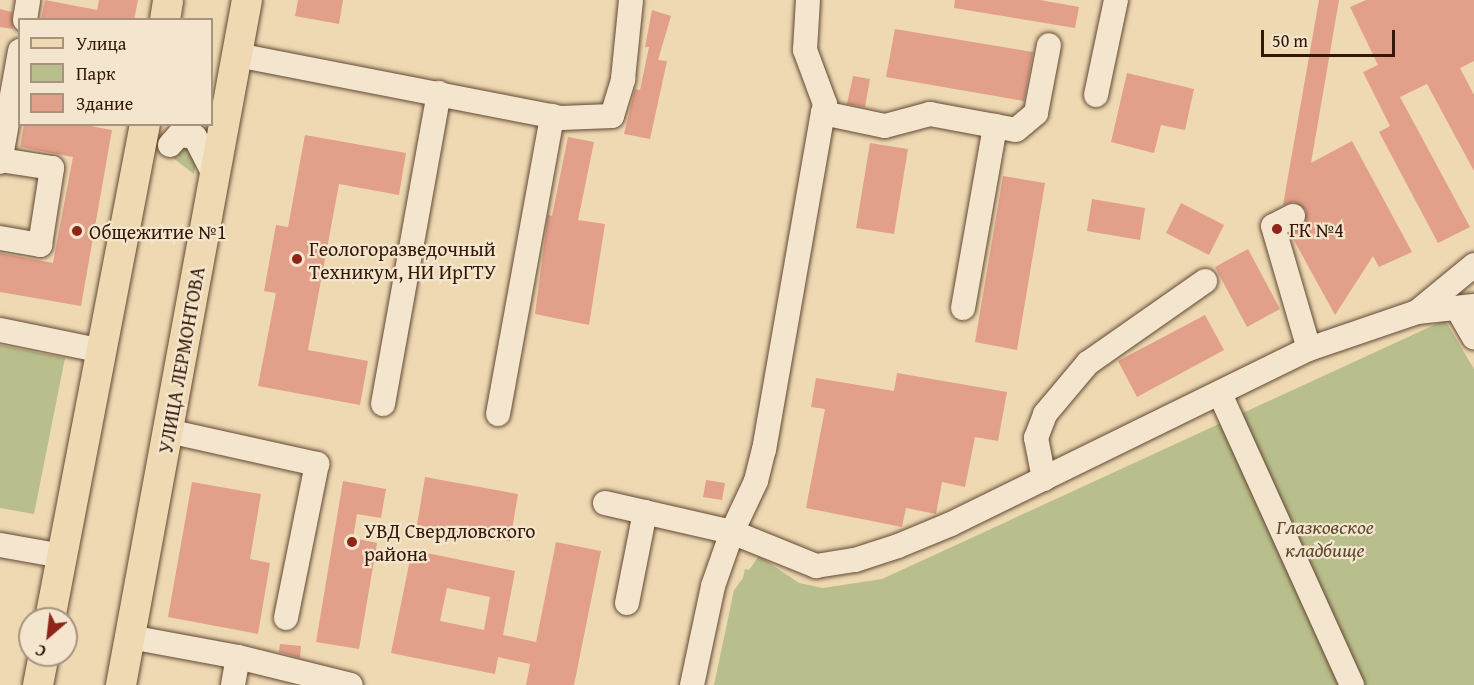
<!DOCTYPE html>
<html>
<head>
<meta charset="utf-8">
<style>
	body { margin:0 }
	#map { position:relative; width:1474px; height:685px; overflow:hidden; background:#eed9b3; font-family:"Gentium Book Plus",serif }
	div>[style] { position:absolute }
	.green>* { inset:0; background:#b9bf8c }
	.building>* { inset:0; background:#e29f89 }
	.roads { filter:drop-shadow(0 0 2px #634833) drop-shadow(0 0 2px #634833) }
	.minor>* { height:24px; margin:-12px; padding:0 12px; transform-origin:12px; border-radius:12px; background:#f4e6ce }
	.major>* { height:30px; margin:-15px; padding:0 15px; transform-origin:15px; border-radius:15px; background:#eed9b3 }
	.dots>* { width:16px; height:16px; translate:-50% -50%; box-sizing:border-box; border:3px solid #f4e6ce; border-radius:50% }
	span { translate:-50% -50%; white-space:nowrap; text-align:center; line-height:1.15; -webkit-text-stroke:4.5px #f4e6ce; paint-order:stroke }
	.poi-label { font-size:20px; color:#351708 }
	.left { translate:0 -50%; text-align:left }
	.street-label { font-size:20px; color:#351708 }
	.park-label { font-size:20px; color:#5d4930; font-style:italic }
	.legend { position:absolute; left:18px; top:18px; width:195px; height:108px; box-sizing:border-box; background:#f4e6ce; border:2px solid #a8937f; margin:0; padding:8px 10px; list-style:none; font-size:18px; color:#351708 }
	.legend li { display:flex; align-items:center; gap:12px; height:30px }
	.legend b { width:30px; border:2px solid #a8937f }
	.north { position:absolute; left:18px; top:607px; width:60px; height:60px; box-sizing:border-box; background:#f4e6ce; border:2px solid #a8937f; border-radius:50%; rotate:208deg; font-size:16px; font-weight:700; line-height:24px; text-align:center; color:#351708 }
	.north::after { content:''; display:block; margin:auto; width:21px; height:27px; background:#8f2418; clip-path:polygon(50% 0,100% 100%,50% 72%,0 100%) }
	.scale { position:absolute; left:1261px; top:30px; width:134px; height:27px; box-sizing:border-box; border:3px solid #351708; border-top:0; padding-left:8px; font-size:18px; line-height:21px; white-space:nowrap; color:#351708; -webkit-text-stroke:4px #f4e6ce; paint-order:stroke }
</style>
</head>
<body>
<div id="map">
	<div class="green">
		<div style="clip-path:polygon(177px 144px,198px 153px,194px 174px,173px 158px,172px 153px)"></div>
		<div style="clip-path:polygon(1445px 320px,1474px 369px,1474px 685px,714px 685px,734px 590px,743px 578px,745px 569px,749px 570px,759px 556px,799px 583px,823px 588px,882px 579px)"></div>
		<div style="clip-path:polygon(0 345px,65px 358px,34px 514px,0 508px)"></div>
	</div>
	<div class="building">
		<div style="clip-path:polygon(45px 0,97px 10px,99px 0,138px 0,134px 20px,41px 20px)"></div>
		<div style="clip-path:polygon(298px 0,343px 0,339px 24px,295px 16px)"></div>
		<div style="clip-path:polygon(955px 0,1040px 0,1079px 7px,1075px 28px,954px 8px)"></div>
		<div style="clip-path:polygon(1319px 0,1339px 0,1311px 163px,1352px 141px,1412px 252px,1379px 267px,1373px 256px,1335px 315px,1290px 233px,1305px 224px,1306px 210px,1294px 202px,1283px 205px)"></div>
		<div style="clip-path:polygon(1366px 0,1474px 0,1474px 61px,1460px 68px,1474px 95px,1474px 171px,1427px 84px,1400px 97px,1470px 227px,1438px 243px,1379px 132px,1390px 126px,1363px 72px,1378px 65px,1350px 7px)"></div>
		<div style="clip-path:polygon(0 9px,12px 12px,13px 29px,0 27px)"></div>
		<div style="clip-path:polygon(652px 10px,671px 16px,658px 60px,667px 61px,650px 139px,624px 134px,635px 89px,640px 90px,649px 47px,645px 47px)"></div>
		<div style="clip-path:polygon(895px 29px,1033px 52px,1024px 101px,886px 77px)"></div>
		<div style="clip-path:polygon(1127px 73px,1194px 89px,1185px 130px,1161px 125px,1154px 153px,1111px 142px)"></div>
		<div style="clip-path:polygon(853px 76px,870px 79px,865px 107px,847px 104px)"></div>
		<div style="clip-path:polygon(24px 124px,80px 124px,112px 130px,81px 306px,0 292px,0 253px,53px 263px,73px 157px,20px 147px)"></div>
		<div style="clip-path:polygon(305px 135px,406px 153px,399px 195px,339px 184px,308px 350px,368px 361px,360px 405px,258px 386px,276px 293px,264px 291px,276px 225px,288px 227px)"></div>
		<div style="clip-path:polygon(568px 137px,594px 142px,578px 220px,605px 224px,589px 325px,535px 314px,548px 215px,552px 216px)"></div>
		<div style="clip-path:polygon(870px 143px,908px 149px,894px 234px,856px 228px)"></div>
		<div style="clip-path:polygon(1003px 176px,1045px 183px,1017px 350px,975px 342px)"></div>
		<div style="clip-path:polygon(1092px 199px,1145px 208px,1140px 240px,1087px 231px)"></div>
		<div style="clip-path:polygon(1181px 203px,1224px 225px,1209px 255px,1166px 233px)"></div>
		<div style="clip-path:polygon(1248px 249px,1280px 309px,1247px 327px,1215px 267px)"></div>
		<div style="clip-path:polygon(1205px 315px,1224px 350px,1137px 397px,1118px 361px)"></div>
		<div style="clip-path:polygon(897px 373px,1007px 392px,998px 441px,975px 437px,965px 487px,942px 482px,936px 514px,906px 508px,902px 527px,806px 508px,825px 409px,811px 407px,816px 378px,894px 391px)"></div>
		<div style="clip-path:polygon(425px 477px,518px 494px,510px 541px,417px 525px)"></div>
		<div style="clip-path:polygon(706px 480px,725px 483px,722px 500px,703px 497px)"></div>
		<div style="clip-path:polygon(343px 481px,386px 489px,381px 518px,357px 514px,353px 538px,377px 543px,359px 649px,316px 642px)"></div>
		<div style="clip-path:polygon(192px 482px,261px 494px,250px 559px,270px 563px,258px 634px,168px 617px)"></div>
		<div style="clip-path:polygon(evenodd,556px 542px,601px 551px,574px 685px,526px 685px,530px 664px,498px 657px,495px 674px,391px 653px,412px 550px,515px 571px,503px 635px,536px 642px,556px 542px,447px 588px,490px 597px,484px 630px,440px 621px,447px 588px)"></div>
		<div style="clip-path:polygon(280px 644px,301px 646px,300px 658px,279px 652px)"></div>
	</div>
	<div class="roads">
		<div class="minor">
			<div style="left:25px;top:20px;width:20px;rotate:-81deg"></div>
			<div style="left:237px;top:55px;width:330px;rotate:11deg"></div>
			<div style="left:561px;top:118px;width:51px;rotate:-2.2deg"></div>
			<div style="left:612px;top:116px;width:39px;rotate:-73deg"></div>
			<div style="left:623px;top:79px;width:79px;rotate:-84.2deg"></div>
			<div style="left:1096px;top:95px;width:97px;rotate:-78.1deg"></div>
			<div style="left:823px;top:113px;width:63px;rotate:11.8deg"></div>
			<div style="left:885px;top:126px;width:47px;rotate:-14.9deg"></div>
			<div style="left:930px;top:114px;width:87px;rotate:10.5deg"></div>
			<div style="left:1016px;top:130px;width:26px;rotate:-40deg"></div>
			<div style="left:1036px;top:113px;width:69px;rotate:-79.2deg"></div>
			<div style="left:170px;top:145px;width:13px;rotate:-48deg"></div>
			<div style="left:179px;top:135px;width:16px;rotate:7deg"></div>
			<div style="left:195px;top:137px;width:44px;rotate:62.9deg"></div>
			<div style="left:0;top:162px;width:113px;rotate:-79.8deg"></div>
			<div style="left:1293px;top:216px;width:22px;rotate:153deg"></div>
			<div style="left:1273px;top:226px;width:128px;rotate:73.7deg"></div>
			<div style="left:0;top:238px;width:41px;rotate:9.9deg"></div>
			<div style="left:40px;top:245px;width:78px;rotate:-81.1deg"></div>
			<div style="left:52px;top:168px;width:53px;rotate:-171.3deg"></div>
			<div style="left:963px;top:308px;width:185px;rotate:-80deg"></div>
			<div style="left:1457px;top:308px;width:34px;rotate:60deg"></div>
			<div style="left:1417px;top:312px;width:74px;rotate:-39.5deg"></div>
			<div style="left:0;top:330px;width:104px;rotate:11.6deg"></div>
			<div style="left:1220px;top:394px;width:320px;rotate:65.6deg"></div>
			<div style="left:383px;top:404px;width:316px;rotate:-79.8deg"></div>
			<div style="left:498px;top:414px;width:303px;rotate:-79.7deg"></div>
			<div style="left:168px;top:431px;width:153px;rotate:12.5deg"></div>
			<div style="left:317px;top:464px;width:157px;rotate:101.4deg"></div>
			<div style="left:1044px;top:479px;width:42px;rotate:-101deg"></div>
			<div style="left:1036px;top:438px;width:26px;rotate:-69deg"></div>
			<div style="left:1045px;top:414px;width:67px;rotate:-49.9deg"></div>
			<div style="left:1088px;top:363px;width:143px;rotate:-35deg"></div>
			<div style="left:605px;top:503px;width:130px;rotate:12.9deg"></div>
			<div style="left:732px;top:532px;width:91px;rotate:22deg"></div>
			<div style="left:816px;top:566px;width:39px;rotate:-9deg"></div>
			<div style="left:855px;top:560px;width:45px;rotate:-18deg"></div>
			<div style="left:898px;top:546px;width:57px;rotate:-22.5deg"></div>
			<div style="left:951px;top:524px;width:398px;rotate:-26.1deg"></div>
			<div style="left:1309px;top:349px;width:114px;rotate:-18.9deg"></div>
			<div style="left:1417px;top:312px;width:57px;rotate:-6deg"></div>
			<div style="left:0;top:545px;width:63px;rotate:10.1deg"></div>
			<div style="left:627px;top:603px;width:93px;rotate:-78.8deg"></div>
			<div style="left:130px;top:637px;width:110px;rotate:10.5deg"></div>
			<div style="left:238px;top:657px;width:116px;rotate:13.9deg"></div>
			<div style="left:233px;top:685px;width:28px;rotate:-80deg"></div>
			<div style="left:692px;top:685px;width:101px;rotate:-78deg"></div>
			<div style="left:713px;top:586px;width:57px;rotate:-70.6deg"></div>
			<div style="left:732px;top:532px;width:56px;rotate:-64.8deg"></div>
			<div style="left:756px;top:481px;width:32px;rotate:-76deg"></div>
			<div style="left:764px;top:450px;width:342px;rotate:-80.1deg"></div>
			<div style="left:823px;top:113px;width:9px;rotate:-77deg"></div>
			<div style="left:825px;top:104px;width:58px;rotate:-110.3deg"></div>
			<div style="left:805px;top:50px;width:50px;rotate:-86.6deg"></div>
		</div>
		<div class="major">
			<div style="left:165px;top:20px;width:20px;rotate:-81deg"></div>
			<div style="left:50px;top:619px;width:504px;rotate:-79.14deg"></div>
			<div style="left:38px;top:685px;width:31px;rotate:-79deg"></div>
			<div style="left:121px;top:685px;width:696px;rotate:-79.58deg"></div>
		</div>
	</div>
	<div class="dots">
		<div style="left:1277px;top:229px;background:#8f2418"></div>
		<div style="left:77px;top:231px;background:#8f2418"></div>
		<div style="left:297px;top:259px;background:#8f2418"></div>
		<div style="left:352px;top:542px;background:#8f2418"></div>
	</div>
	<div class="poi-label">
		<span class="left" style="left:1289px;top:229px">ГК №4</span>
		<span class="left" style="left:89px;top:231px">Общежитие №1</span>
		<span class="left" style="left:309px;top:260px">Геологоразведочный<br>Техникум, НИ ИрГТУ</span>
		<span class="left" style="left:364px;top:542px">УВД Свердловского<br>района</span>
	</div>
	<div class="street-label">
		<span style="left:181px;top:360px;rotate:-80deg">УЛИЦА ЛЕРМОНТОВА</span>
	</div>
	<div class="park-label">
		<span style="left:1325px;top:538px">Глазковское<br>кладбище</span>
	</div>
	<ul class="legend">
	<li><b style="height:8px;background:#eed9b3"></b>Улица</li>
	<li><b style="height:16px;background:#b9bf8c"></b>Парк</li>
	<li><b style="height:16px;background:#e29f89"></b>Здание</li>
	</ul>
	<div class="north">С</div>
	<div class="scale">50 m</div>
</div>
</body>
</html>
